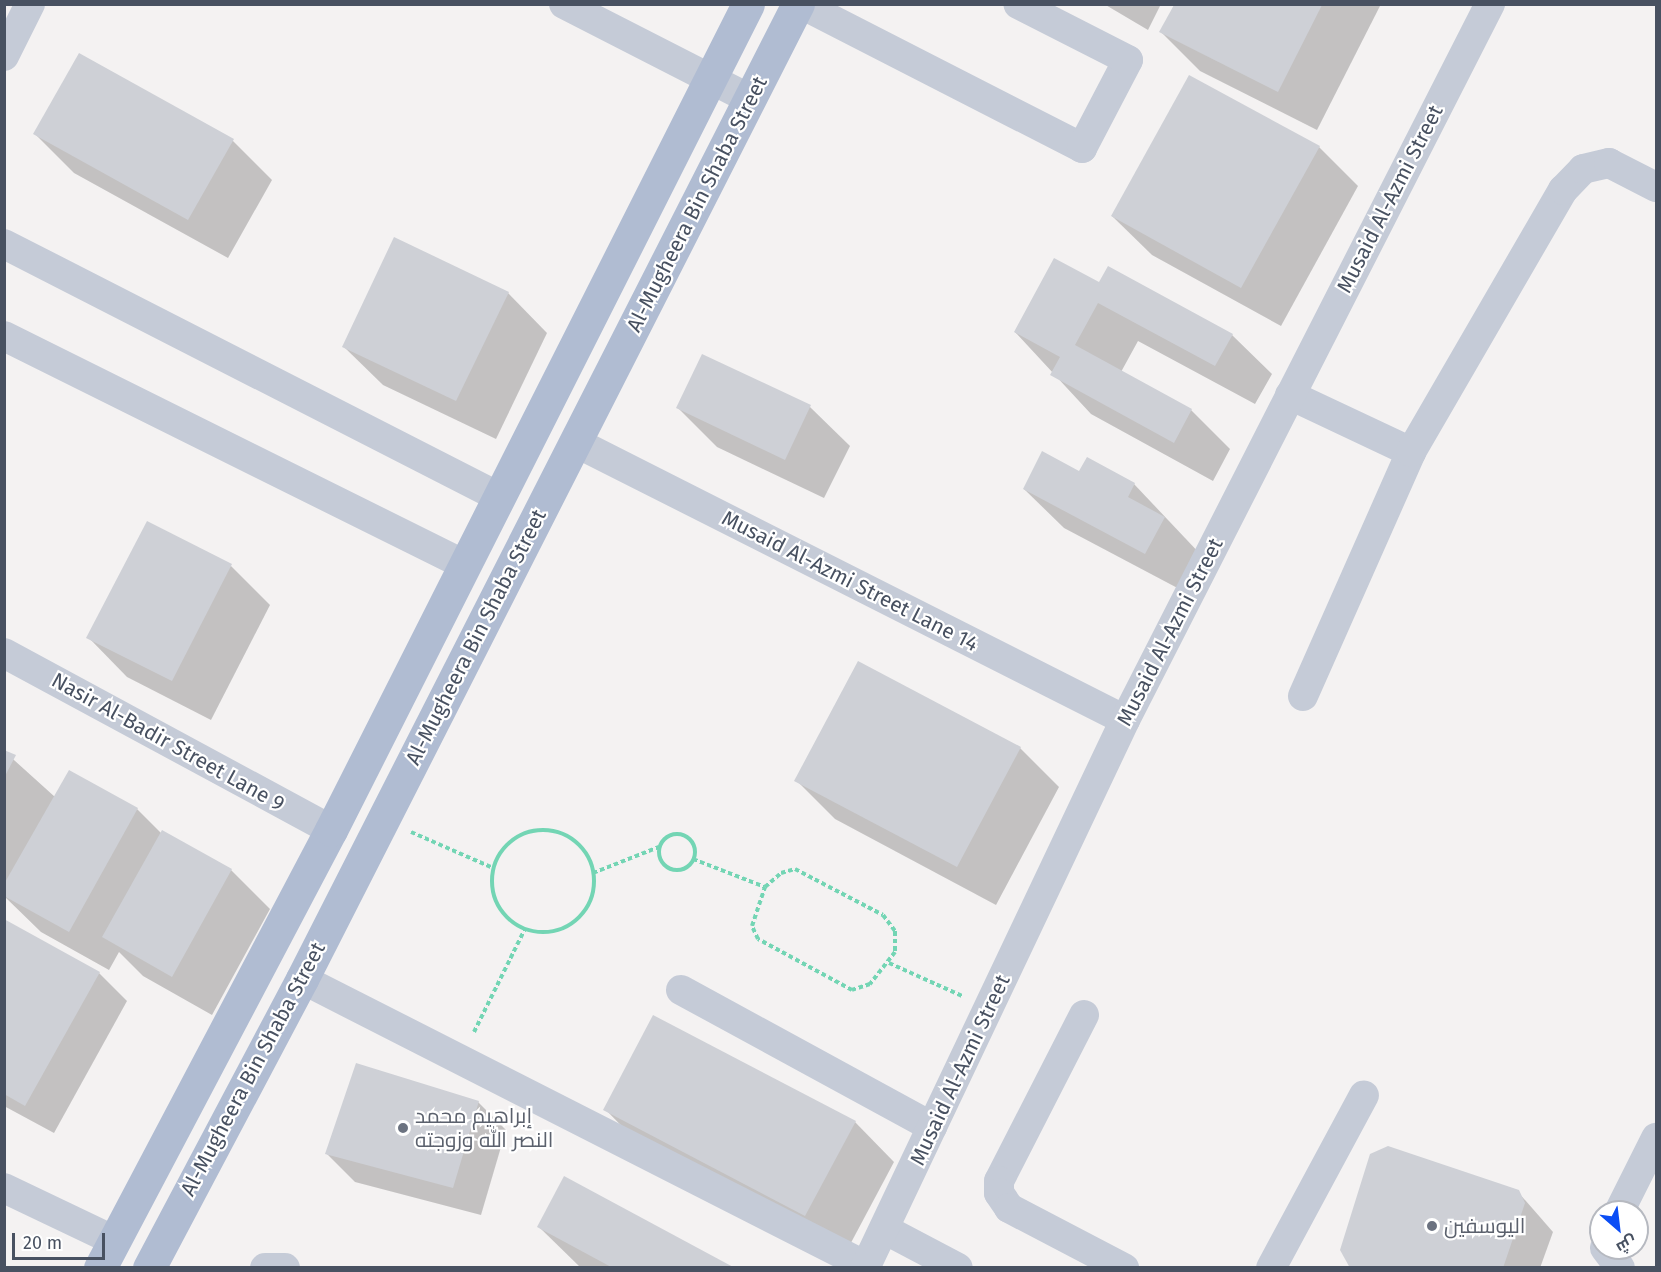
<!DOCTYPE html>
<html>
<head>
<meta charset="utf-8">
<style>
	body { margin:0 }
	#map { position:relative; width:1661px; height:1272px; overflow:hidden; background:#f4f2f2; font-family:"Fira Sans",Cairo,sans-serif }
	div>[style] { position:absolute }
	.shadow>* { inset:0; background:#0003 }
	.building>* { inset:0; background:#ced0d6 }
	.path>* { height:4px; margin-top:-2px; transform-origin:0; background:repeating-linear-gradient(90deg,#73d5b4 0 4.5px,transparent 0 7.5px) }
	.path>.ring { margin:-2px; padding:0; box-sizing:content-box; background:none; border:4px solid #73d5b4; border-radius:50% }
	.minor>* { height:30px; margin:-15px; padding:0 15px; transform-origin:15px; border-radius:15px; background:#c5cbd7 }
	.major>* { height:33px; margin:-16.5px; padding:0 16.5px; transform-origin:16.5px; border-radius:16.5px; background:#b0bcd2 }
	.dots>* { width:16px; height:16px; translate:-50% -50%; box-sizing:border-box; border:3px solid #fff; border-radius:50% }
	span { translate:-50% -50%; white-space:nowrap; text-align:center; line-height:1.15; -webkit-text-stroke:4.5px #fff; paint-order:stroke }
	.street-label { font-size:21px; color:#485161 }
	.worship-label { font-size:21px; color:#5b616d }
	.left { translate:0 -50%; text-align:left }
	.frame { position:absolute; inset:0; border:6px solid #485161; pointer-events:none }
	.north { position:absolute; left:1589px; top:1200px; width:60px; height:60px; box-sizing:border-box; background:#fff; border:2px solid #b6b9c0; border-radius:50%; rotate:152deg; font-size:16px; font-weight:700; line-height:24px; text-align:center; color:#485161 }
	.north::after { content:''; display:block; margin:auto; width:21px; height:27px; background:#0b4df5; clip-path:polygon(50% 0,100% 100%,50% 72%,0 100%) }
	.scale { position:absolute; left:12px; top:1233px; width:93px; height:27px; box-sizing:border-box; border:3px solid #485161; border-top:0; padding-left:8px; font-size:18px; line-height:21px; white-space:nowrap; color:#485161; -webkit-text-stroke:4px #fff; paint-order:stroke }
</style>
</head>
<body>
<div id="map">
	<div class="shadow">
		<div style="clip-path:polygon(1104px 4px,1161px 4px,1148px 30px)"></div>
		<div style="clip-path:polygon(1175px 4px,1381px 4px,1317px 130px,1200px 71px,1161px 32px)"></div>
		<div style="clip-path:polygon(35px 134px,233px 141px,272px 180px,228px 258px,74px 173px)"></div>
		<div style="clip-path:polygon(1319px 147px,1358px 186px,1281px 326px,1152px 255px,1112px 216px)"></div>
		<div style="clip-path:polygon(1108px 268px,1232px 335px,1272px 374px,1255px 404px,1138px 341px,1121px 372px,1191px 410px,1230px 449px,1213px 481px,1091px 414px,1015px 332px,1099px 284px)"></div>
		<div style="clip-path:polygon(508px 293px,547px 333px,496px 439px,383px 385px,343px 346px)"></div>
		<div style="clip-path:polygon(703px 356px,810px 407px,850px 446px,824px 498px,717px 447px,678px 408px)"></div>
		<div style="clip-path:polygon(1134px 484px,1203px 557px,1185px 592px,1064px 528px,1024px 489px)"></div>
		<div style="clip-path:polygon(231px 566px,270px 605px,211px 720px,127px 677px,88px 637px)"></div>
		<div style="clip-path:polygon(1020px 748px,1059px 787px,996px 905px,835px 819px,796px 780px)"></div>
		<div style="clip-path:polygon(4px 751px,55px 797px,69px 772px,137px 809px,162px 834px,231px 870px,270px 909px,212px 1015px,143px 976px,119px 952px,109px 970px,41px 932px,4px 896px)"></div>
		<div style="clip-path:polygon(4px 921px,99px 973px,127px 1001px,54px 1133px,4px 1106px)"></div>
		<div style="clip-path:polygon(478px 1102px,506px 1130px,481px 1215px,355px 1182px,327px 1154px)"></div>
		<div style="clip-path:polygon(605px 1109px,855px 1122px,894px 1162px,845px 1254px,644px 1149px)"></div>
		<div style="clip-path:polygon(1518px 1192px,1553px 1232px,1540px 1268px,1351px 1268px)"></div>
		<div style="clip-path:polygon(539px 1227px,732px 1268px,581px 1268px)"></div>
	</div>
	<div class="building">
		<div style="clip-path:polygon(1174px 5px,1322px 5px,1278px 92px,1159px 32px)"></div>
		<div style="clip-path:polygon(79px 53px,234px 139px,188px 220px,33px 134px)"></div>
		<div style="clip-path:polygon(1189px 75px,1320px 146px,1241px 288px,1111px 216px)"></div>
		<div style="clip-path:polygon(394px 237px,509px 292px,456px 401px,342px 347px)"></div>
		<div style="clip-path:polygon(1054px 258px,1099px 282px,1108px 266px,1233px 334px,1215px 366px,1098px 303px,1075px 345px,1192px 409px,1174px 443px,1050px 375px,1060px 357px,1014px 332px)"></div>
		<div style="clip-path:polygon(702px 354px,811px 405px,785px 460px,676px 408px)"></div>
		<div style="clip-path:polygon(1042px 451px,1079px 471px,1087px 457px,1135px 483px,1128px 497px,1165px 517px,1145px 554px,1023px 489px)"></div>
		<div style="clip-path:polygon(147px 521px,232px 564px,172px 681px,86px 638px)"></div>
		<div style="clip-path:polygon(858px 661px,1021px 747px,957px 867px,794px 781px)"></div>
		<div style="clip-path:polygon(4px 750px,16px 755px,4px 778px)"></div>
		<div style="clip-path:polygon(69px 770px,138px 808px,69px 932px,4px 896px,4px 884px)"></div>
		<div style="clip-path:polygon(162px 830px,232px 869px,172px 977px,102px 937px)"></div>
		<div style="clip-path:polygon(4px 919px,100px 972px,25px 1106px,4px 1094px)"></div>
		<div style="clip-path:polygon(653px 1015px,856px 1121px,805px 1216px,603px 1110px)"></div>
		<div style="clip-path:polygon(356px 1063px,479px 1101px,453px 1188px,325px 1154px)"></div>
		<div style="clip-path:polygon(1388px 1146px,1519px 1190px,1525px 1203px,1503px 1268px,1350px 1268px,1340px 1250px,1370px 1154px)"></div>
		<div style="clip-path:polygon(564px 1176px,735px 1268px,613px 1268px,537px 1227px)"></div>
	</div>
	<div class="path">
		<div class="ring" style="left:492px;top:830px;width:98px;height:98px"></div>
		<div style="left:411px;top:832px;width:90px;rotate:23.7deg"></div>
		<div class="ring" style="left:659px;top:834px;width:32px;height:32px"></div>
		<div style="left:693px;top:859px;width:77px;rotate:21.3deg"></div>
		<div style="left:795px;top:869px;width:99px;rotate:27.6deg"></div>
		<div style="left:883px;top:915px;width:20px;rotate:53deg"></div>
		<div style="left:895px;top:931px;width:21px;rotate:90deg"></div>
		<div style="left:895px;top:952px;width:41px;rotate:128deg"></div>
		<div style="left:870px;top:984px;width:19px;rotate:162deg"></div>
		<div style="left:852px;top:990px;width:107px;rotate:-151.5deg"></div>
		<div style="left:758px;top:939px;width:14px;rotate:-115deg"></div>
		<div style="left:752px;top:926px;width:41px;rotate:-71.6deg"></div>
		<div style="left:765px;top:887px;width:21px;rotate:-41deg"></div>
		<div style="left:781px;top:873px;width:15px;rotate:-16deg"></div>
		<div style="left:593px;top:873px;width:71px;rotate:-21.5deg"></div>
		<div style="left:889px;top:963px;width:80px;rotate:24.3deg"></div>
		<div style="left:474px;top:1032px;width:115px;rotate:-63.7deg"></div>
	</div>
	<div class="minor">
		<div style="left:564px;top:4px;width:209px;rotate:27.1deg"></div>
		<div style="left:801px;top:4px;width:316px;rotate:27.1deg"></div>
		<div style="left:1082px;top:148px;width:99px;rotate:-62.4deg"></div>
		<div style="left:1128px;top:60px;width:123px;rotate:-153deg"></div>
		<div style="left:4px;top:56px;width:58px;rotate:-63.4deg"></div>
		<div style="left:4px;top:244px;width:556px;rotate:27.07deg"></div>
		<div style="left:4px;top:336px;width:515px;rotate:26.42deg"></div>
		<div style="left:1290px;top:395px;width:134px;rotate:25.2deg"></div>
		<div style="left:575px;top:442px;width:616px;rotate:26.81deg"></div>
		<div style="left:4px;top:653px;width:372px;rotate:28.4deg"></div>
		<div style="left:1303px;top:696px;width:267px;rotate:-66.1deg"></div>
		<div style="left:1411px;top:452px;width:303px;rotate:-59.9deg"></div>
		<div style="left:1563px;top:190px;width:29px;rotate:-46deg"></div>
		<div style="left:1583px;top:169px;width:27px;rotate:-13deg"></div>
		<div style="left:1609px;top:163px;width:53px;rotate:27.1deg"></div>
		<div style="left:302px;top:979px;width:633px;rotate:26.97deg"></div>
		<div style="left:681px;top:990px;width:286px;rotate:28.6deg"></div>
		<div style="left:1084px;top:1015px;width:186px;rotate:117.1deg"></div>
		<div style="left:999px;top:1181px;width:12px;rotate:90deg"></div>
		<div style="left:999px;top:1193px;width:18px;rotate:56deg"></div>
		<div style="left:1009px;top:1208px;width:130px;rotate:27.6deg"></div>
		<div style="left:4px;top:1188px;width:123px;rotate:25.5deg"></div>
		<div style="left:1619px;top:1212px;width:83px;rotate:-63.4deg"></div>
		<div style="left:886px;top:1230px;width:81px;rotate:27.8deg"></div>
		<div style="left:1605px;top:1248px;width:25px;rotate:53deg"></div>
		<div style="left:265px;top:1268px;width:20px"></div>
		<div style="left:865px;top:1268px;width:607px;rotate:-64.62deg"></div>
		<div style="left:1125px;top:720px;width:804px;rotate:-62.99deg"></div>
		<div style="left:1271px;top:1268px;width:196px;rotate:-61.7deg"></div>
	</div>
	<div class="major">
		<div style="left:100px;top:1268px;width:495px;rotate:-62.2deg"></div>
		<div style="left:331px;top:830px;width:925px;rotate:-63.21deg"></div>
		<div style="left:149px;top:1268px;width:327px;rotate:-62.1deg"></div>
		<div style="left:302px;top:979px;width:1094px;rotate:-63.04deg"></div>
	</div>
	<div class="dots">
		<div style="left:403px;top:1128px;background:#6b7280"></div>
		<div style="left:1432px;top:1226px;background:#6b7280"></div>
	</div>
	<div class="street-label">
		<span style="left:1390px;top:199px;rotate:-63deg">Musaid Al-Azmi Street</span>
		<span style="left:697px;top:204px;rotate:-63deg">Al-Mugheera Bin Shaba Street</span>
		<span style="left:850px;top:581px;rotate:27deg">Musaid Al-Azmi Street Lane 14</span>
		<span style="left:1170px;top:632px;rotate:-63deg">Musaid Al-Azmi Street</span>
		<span style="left:476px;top:637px;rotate:-63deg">Al-Mugheera Bin Shaba Street</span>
		<span style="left:168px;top:742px;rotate:29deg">Nasir Al-Badir Street Lane 9</span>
		<span style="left:253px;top:1069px;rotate:-62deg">Al-Mugheera Bin Shaba Street</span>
		<span style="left:960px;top:1070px;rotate:-65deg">Musaid Al-Azmi Street</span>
	</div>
	<div class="worship-label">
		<span class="left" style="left:415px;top:1128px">إبراهيم محمد<br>النصر الله وزوجته</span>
		<span class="left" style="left:1444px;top:1226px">اليوسفين</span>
	</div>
	<div class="frame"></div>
	<div class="north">ش</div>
	<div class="scale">20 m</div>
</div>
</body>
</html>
